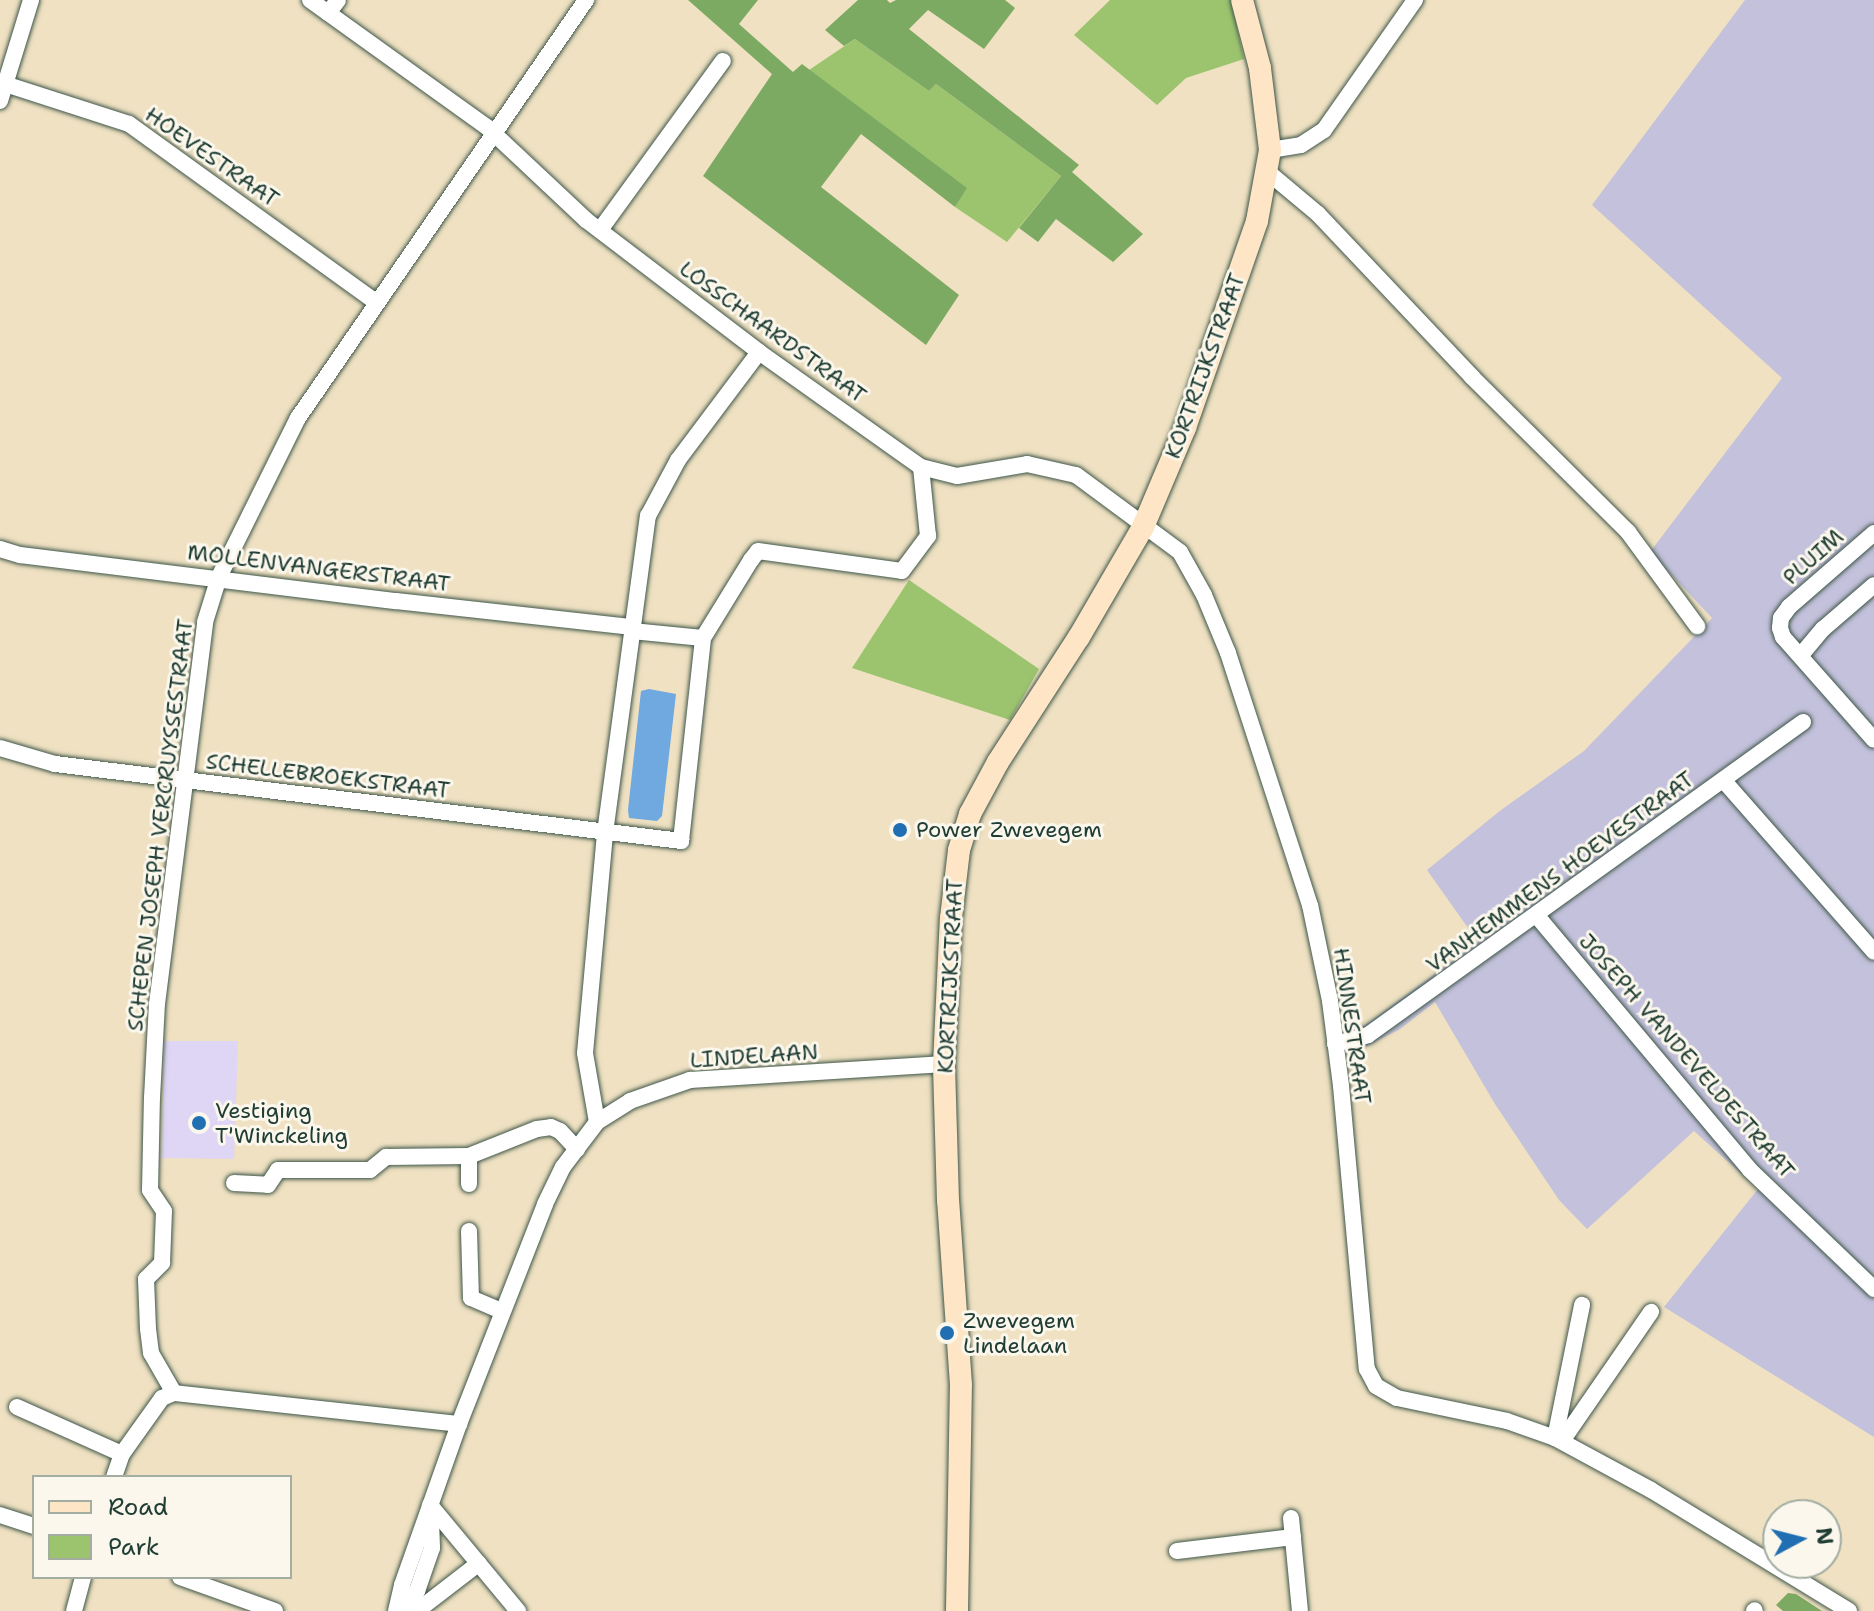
<!DOCTYPE html>
<html>
<head>
<meta charset="utf-8">
<style>
	body { margin:0 }
	#map { position:relative; width:1874px; height:1611px; overflow:hidden; background:#efe1c2; font-family:"Shantell Sans",sans-serif }
	div>[style] { position:absolute }
	.built>* { inset:0; background:#dfd5f5 }
	.industrial>* { inset:0; background:#c3c1db }
	.green>* { inset:0; background:#9cc46f }
	.forest>* { inset:0; background:#7daa62 }
	.water>* { inset:0; background:#6fa9df }
	.roads { filter:drop-shadow(0 0 2px #3e5649) drop-shadow(0 0 2px #3e5649) }
	.minor>* { height:16px; margin:-8px; padding:0 8px; transform-origin:8px; border-radius:8px; background:#fff }
	.secondary>* { height:22px; margin:-11px; padding:0 11px; transform-origin:11px; border-radius:11px; background:#fde5c5 }
	.dots>* { width:22px; height:22px; translate:-50% -50%; box-sizing:border-box; border:4px solid #fbf7ec; border-radius:50% }
	span { translate:-50% -50%; white-space:nowrap; text-align:center; line-height:1.15; -webkit-text-stroke:6px #fbf7ec; paint-order:stroke }
	.street-label { font-size:22px; color:#1f3d34 }
	.poi-label { font-size:22px; color:#1f3d34 }
	.left { translate:0 -50%; text-align:left }
	.legend { position:absolute; left:32px; top:1475px; width:260px; height:104px; box-sizing:border-box; background:#fbf7ec; border:2px solid #a3ada2; margin:0; padding:10px 14px; list-style:none; font-size:24px; color:#1f3d34 }
	.legend li { display:flex; align-items:center; gap:16px; height:40px }
	.legend b { width:40px; border:2px solid #a3ada2 }
	.north { position:absolute; left:1762px; top:1499px; width:80px; height:80px; box-sizing:border-box; background:#fbf7ec; border:2px solid #a3ada2; border-radius:50%; rotate:83deg; font-size:22px; font-weight:700; line-height:32px; text-align:center; color:#1f3d34 }
	.north::after { content:''; display:block; margin:auto; width:28px; height:36px; background:#1f6fb2; clip-path:polygon(50% 0,100% 100%,50% 72%,0 100%) }
</style>
</head>
<body>
<div id="map">
	<div class="built">
		<div style="clip-path:polygon(164px 1041px,238px 1041px,234px 1159px,162px 1158px)"></div>
	</div>
	<div class="industrial">
		<div style="clip-path:polygon(1745px 0,1874px 0,1874px 1437px,1664px 1307px,1758px 1189px,1694px 1131px,1587px 1229px,1559px 1200px,1495px 1104px,1435px 1002px,1400px 1029px,1352px 1054px,1350px 1021px,1364px 1026px,1478px 942px,1427px 870px,1501px 810px,1584px 751px,1712px 618px,1650px 552px,1782px 378px,1592px 205px)"></div>
	</div>
	<div class="green">
		<div style="clip-path:polygon(1110px 0,1231px 0,1244px 59px,1186px 78px,1157px 105px,1074px 35px)"></div>
		<div style="clip-path:polygon(855px 39px,929px 91px,936px 84px,1061px 176px,1007px 242px,955px 207px,966px 188px,809px 70px)"></div>
		<div style="clip-path:polygon(909px 580px,1039px 669px,1010px 720px,852px 668px)"></div>
	</div>
	<div class="forest">
		<div style="clip-path:polygon(688px 0,758px 0,739px 24px,793px 72px,802px 64px,967px 188px,955px 207px,861px 134px,821px 187px,959px 295px,926px 345px,703px 176px,772px 74px)"></div>
		<div style="clip-path:polygon(858px 0,887px 0,890px 3px,896px 0,1005px 0,1015px 8px,984px 49px,928px 10px,909px 29px,1079px 165px,1072px 172px,1143px 234px,1113px 262px,1056px 219px,1038px 242px,1019px 228px,1061px 176px,936px 84px,929px 91px,855px 39px,844px 46px,825px 30px)"></div>
		<div style="clip-path:polygon(1788px 1593px,1796px 1594px,1822px 1611px,1783px 1611px,1776px 1605px)"></div>
	</div>
	<div class="water">
		<div style="clip-path:polygon(649px 689px,676px 694px,662px 816px,657px 821px,629px 818px,628px 810px,641px 691px)"></div>
	</div>
	<div class="roads">
		<div class="minor">
			<div style="left:310px;top:0;width:219px;rotate:35.7deg"></div>
			<div style="left:488px;top:128px;width:134px;rotate:43.2deg"></div>
			<div style="left:586px;top:220px;width:218px;rotate:37.3deg"></div>
			<div style="left:759px;top:352px;width:199px;rotate:35.4deg"></div>
			<div style="left:921px;top:467px;width:37px;rotate:14deg"></div>
			<div style="left:957px;top:476px;width:71px;rotate:-9.7deg"></div>
			<div style="left:1027px;top:464px;width:50px;rotate:12.7deg"></div>
			<div style="left:1076px;top:475px;width:129px;rotate:36.5deg"></div>
			<div style="left:1180px;top:552px;width:49px;rotate:60.8deg"></div>
			<div style="left:1204px;top:595px;width:63px;rotate:67.5deg"></div>
			<div style="left:1228px;top:653px;width:265px;rotate:72deg"></div>
			<div style="left:1310px;top:905px;width:98px;rotate:78.2deg"></div>
			<div style="left:1330px;top:1001px;width:86px;rotate:82.6deg"></div>
			<div style="left:1341px;top:1086px;width:284px;rotate:84.8deg"></div>
			<div style="left:1367px;top:1369px;width:19px;rotate:62deg"></div>
			<div style="left:1376px;top:1386px;width:24px;rotate:30deg"></div>
			<div style="left:1397px;top:1398px;width:112px;rotate:11.8deg"></div>
			<div style="left:1507px;top:1421px;width:51px;rotate:19.5deg"></div>
			<div style="left:1555px;top:1438px;width:109px;rotate:28.4deg"></div>
			<div style="left:1651px;top:1490px;width:232px;rotate:31.4deg"></div>
			<div style="left:328px;top:13px;width:16px;rotate:-52deg"></div>
			<div style="left:5px;top:84px;width:130px;rotate:17.9deg"></div>
			<div style="left:129px;top:124px;width:304px;rotate:35.8deg"></div>
			<div style="left:0;top:101px;width:106px;rotate:-72.9deg"></div>
			<div style="left:1270px;top:150px;width:31px;rotate:-9deg"></div>
			<div style="left:1301px;top:145px;width:27px;rotate:-33deg"></div>
			<div style="left:1324px;top:130px;width:159px;rotate:-55deg"></div>
			<div style="left:1269px;top:173px;width:64px;rotate:39.9deg"></div>
			<div style="left:1318px;top:214px;width:224px;rotate:46.6deg"></div>
			<div style="left:1472px;top:377px;width:220px;rotate:44.8deg"></div>
			<div style="left:1628px;top:532px;width:117px;rotate:53.7deg"></div>
			<div style="left:600px;top:230px;width:209px;rotate:-54deg"></div>
			<div style="left:1874px;top:533px;width:113px;rotate:139deg"></div>
			<div style="left:1789px;top:607px;width:14px;rotate:126deg"></div>
			<div style="left:1781px;top:618px;width:10px;rotate:96deg"></div>
			<div style="left:1780px;top:628px;width:9px;rotate:72deg"></div>
			<div style="left:1783px;top:637px;width:137px;rotate:48.5deg"></div>
			<div style="left:0;top:549px;width:21px;rotate:17deg"></div>
			<div style="left:20px;top:555px;width:379px;rotate:7deg"></div>
			<div style="left:396px;top:601px;width:238px;rotate:6.3deg"></div>
			<div style="left:632px;top:631px;width:71px;rotate:5.6deg"></div>
			<div style="left:1801px;top:655px;width:34px;rotate:-50deg"></div>
			<div style="left:1823px;top:629px;width:67px;rotate:-40.8deg"></div>
			<div style="left:0;top:748px;width:57px;rotate:16.2deg"></div>
			<div style="left:55px;top:764px;width:631px;rotate:7.01deg"></div>
			<div style="left:681px;top:841px;width:204px;rotate:-83.8deg"></div>
			<div style="left:703px;top:638px;width:92px;rotate:-58.4deg"></div>
			<div style="left:751px;top:560px;width:11px;rotate:-52deg"></div>
			<div style="left:758px;top:551px;width:145px;rotate:7.9deg"></div>
			<div style="left:902px;top:571px;width:44px;rotate:-53.4deg"></div>
			<div style="left:928px;top:536px;width:69px;rotate:-95.8deg"></div>
			<div style="left:1724px;top:781px;width:227px;rotate:48.7deg"></div>
			<div style="left:1537px;top:916px;width:331px;rotate:50deg"></div>
			<div style="left:1750px;top:1170px;width:172px;rotate:43.8deg"></div>
			<div style="left:1335px;top:1044px;width:34px;rotate:-15deg"></div>
			<div style="left:1368px;top:1035px;width:536px;rotate:-35.74deg"></div>
			<div style="left:597px;top:1122px;width:70px;rotate:-99.9deg"></div>
			<div style="left:585px;top:1053px;width:221px;rotate:-84.8deg"></div>
			<div style="left:605px;top:833px;width:320px;rotate:-82.3deg"></div>
			<div style="left:648px;top:516px;width:64px;rotate:-61.8deg"></div>
			<div style="left:678px;top:460px;width:135px;rotate:-53.1deg"></div>
			<div style="left:234px;top:1183px;width:34px;rotate:3deg"></div>
			<div style="left:268px;top:1185px;width:18px;rotate:-56deg"></div>
			<div style="left:278px;top:1170px;width:92px"></div>
			<div style="left:370px;top:1170px;width:21px;rotate:-39deg"></div>
			<div style="left:386px;top:1157px;width:83px;rotate:-0.7deg"></div>
			<div style="left:469px;top:1156px;width:73px;rotate:-21.7deg"></div>
			<div style="left:537px;top:1129px;width:14px;rotate:-8deg"></div>
			<div style="left:551px;top:1127px;width:10px;rotate:24deg"></div>
			<div style="left:560px;top:1131px;width:25px;rotate:47deg"></div>
			<div style="left:469px;top:1184px;width:28px;rotate:-90deg"></div>
			<div style="left:469px;top:1231px;width:67px;rotate:88.3deg"></div>
			<div style="left:471px;top:1298px;width:34px;rotate:23deg"></div>
			<div style="left:174px;top:1393px;width:46px;rotate:-119.9deg"></div>
			<div style="left:151px;top:1353px;width:24px;rotate:-97deg"></div>
			<div style="left:148px;top:1329px;width:50px;rotate:-92.3deg"></div>
			<div style="left:146px;top:1279px;width:23px;rotate:-45deg"></div>
			<div style="left:162px;top:1263px;width:52px;rotate:-87.8deg"></div>
			<div style="left:164px;top:1211px;width:25px;rotate:-124deg"></div>
			<div style="left:150px;top:1190px;width:92px;rotate:-88.8deg"></div>
			<div style="left:152px;top:1098px;width:94px;rotate:-87deg"></div>
			<div style="left:157px;top:1004px;width:385px;rotate:-82.8deg"></div>
			<div style="left:205px;top:622px;width:47px;rotate:-72.7deg"></div>
			<div style="left:219px;top:577px;width:178px;rotate:-63.6deg"></div>
			<div style="left:298px;top:418px;width:508px;rotate:-55.43deg"></div>
			<div style="left:17px;top:1407px;width:115px;rotate:24.1deg"></div>
			<div style="left:1555px;top:1438px;width:136px;rotate:-78.5deg"></div>
			<div style="left:1562px;top:1441px;width:157px;rotate:-55.4deg"></div>
			<div style="left:114px;top:1477px;width:24px;rotate:-71deg"></div>
			<div style="left:122px;top:1454px;width:69px;rotate:-54.5deg"></div>
			<div style="left:162px;top:1398px;width:13px;rotate:-23deg"></div>
			<div style="left:174px;top:1393px;width:287px;rotate:6.2deg"></div>
			<div style="left:430px;top:1505px;width:138px;rotate:50.3deg"></div>
			<div style="left:0;top:1515px;width:36px;rotate:18deg"></div>
			<div style="left:1291px;top:1518px;width:93px;rotate:84.5deg"></div>
			<div style="left:1177px;top:1551px;width:117px;rotate:-6.9deg"></div>
			<div style="left:180px;top:1577px;width:101px;rotate:19.7deg"></div>
			<div style="left:74px;top:1611px;width:35px;rotate:-75deg"></div>
			<div style="left:396px;top:1611px;width:27px;rotate:-77deg"></div>
			<div style="left:402px;top:1585px;width:171px;rotate:-70.5deg"></div>
			<div style="left:459px;top:1424px;width:236px;rotate:-68.6deg"></div>
			<div style="left:545px;top:1204px;width:41px;rotate:-64.1deg"></div>
			<div style="left:563px;top:1167px;width:56px;rotate:-52.9deg"></div>
			<div style="left:597px;top:1122px;width:39px;rotate:-32deg"></div>
			<div style="left:630px;top:1101px;width:64px;rotate:-19.3deg"></div>
			<div style="left:690px;top:1080px;width:255px;rotate:-3.6deg"></div>
			<div style="left:401px;top:1611px;width:26px;rotate:-51deg"></div>
			<div style="left:417px;top:1591px;width:46px;rotate:-70.8deg"></div>
			<div style="left:432px;top:1548px;width:37px;rotate:-92deg"></div>
			<div style="left:417px;top:1611px;width:78px;rotate:-37.7deg"></div>
			<div style="left:1754px;top:1611px;width:1px;rotate:-45deg"></div>
		</div>
		<div class="secondary">
			<div style="left:957px;top:1611px;width:226px;rotate:-89deg"></div>
			<div style="left:961px;top:1385px;width:184px;rotate:-94deg"></div>
			<div style="left:948px;top:1201px;width:137px;rotate:-91.7deg"></div>
			<div style="left:944px;top:1064px;width:146px;rotate:-87.3deg"></div>
			<div style="left:951px;top:918px;width:68px;rotate:-83.3deg"></div>
			<div style="left:959px;top:850px;width:38px;rotate:-73deg"></div>
			<div style="left:970px;top:814px;width:59px;rotate:-61.7deg"></div>
			<div style="left:998px;top:762px;width:149px;rotate:-57.1deg"></div>
			<div style="left:1079px;top:637px;width:127px;rotate:-59.8deg"></div>
			<div style="left:1143px;top:527px;width:108px;rotate:-67deg"></div>
			<div style="left:1185px;top:428px;width:219px;rotate:-70.8deg"></div>
			<div style="left:1257px;top:221px;width:72px;rotate:-79.6deg"></div>
			<div style="left:1270px;top:150px;width:83px;rotate:-97deg"></div>
			<div style="left:1260px;top:68px;width:70px;rotate:-104.8deg"></div>
		</div>
	</div>
	<div class="dots">
		<div style="left:900px;top:830px;background:#1f6fb2"></div>
		<div style="left:199px;top:1123px;background:#1f6fb2"></div>
		<div style="left:947px;top:1333px;background:#1f6fb2"></div>
	</div>
	<div class="street-label">
		<span style="left:212px;top:157px;rotate:35deg">HOEVESTRAAT</span>
		<span style="left:773px;top:332px;rotate:36deg">LOSSCHAARDSTRAAT</span>
		<span style="left:1205px;top:366px;rotate:-70deg">KORTRIJKSTRAAT</span>
		<span style="left:1813px;top:557px;rotate:-41deg">PLUIM</span>
		<span style="left:319px;top:568px;rotate:7deg">MOLLENVANGERSTRAAT</span>
		<span style="left:328px;top:776px;rotate:7deg">SCHELLEBROEKSTRAAT</span>
		<span style="left:160px;top:825px;rotate:-83deg">SCHEPEN JOSEPH VERCRUYSSESTRAAT</span>
		<span style="left:1560px;top:872px;rotate:-36deg">VANHEMMENS HOEVESTRAAT</span>
		<span style="left:950px;top:976px;rotate:-87deg">KORTRIJKSTRAAT</span>
		<span style="left:1352px;top:1026px;rotate:82deg">HINNESTRAAT</span>
		<span style="left:754px;top:1056px;rotate:-4deg">LINDELAAN</span>
		<span style="left:1687px;top:1056px;rotate:49deg">JOSEPH VANDEVELDESTRAAT</span>
	</div>
	<div class="poi-label">
		<span class="left" style="left:916px;top:830px">Power Zwevegem</span>
		<span class="left" style="left:215px;top:1123px">Vestiging<br>T'Winckeling</span>
		<span class="left" style="left:963px;top:1333px">Zwevegem<br>Lindelaan</span>
	</div>
	<ul class="legend">
	<li><b style="height:10px;background:#fde5c5"></b>Road</li>
	<li><b style="height:22px;background:#9cc46f"></b>Park</li>
	</ul>
	<div class="north">N</div>
</div>
</body>
</html>
